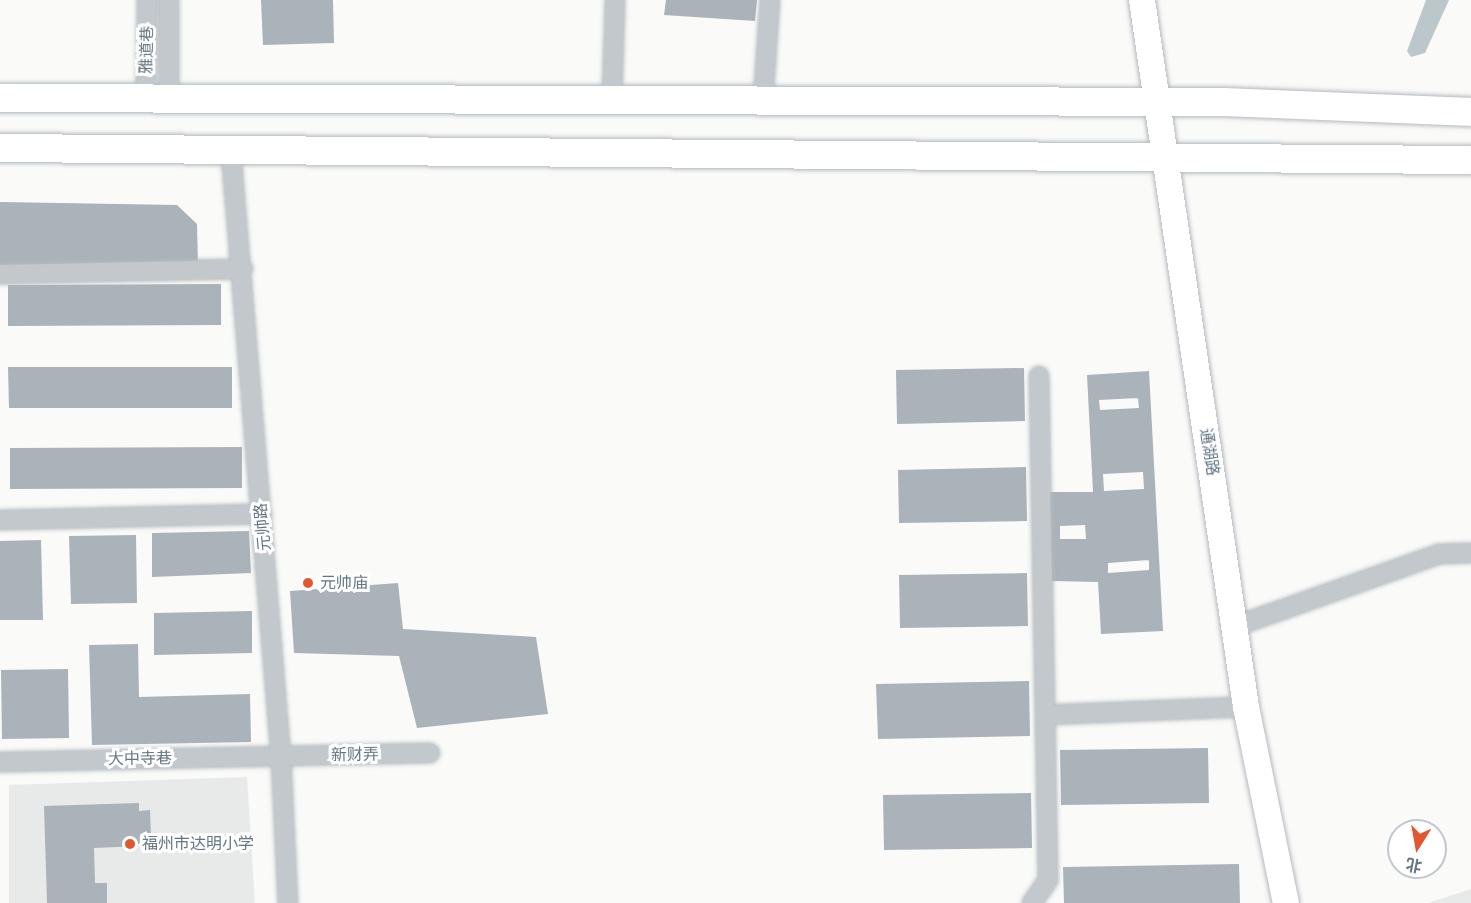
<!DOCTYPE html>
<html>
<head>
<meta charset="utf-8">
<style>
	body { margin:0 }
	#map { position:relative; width:1471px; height:903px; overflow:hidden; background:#fafaf8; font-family:"DejaVu Sans","Noto Sans SC",sans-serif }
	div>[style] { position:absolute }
	.built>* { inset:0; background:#e8e9e9 }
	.water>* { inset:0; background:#bbc7cb }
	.building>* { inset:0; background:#aab3b9 }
	.roads { filter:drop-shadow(0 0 2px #b3babf) drop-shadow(0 0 2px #b3babf) }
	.street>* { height:18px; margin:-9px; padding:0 9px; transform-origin:9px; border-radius:9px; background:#c3c8cc }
	.secondary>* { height:26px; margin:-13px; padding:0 13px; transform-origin:13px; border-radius:13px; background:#fff }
	.primary>* { height:28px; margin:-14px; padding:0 14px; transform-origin:14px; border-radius:14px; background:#fff }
	.dots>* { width:16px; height:16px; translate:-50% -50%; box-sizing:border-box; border:3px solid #fff; border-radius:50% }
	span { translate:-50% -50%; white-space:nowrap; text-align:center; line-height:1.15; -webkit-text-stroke:6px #fff; paint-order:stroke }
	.street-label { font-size:16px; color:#657683 }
	.poi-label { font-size:16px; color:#657683 }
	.left { translate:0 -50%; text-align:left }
	.north { position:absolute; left:1387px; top:819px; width:60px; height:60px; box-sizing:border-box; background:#fff; border:2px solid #c1c8cd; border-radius:50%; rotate:191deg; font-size:16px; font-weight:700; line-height:24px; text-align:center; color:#657683 }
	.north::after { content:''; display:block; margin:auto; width:21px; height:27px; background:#e4572e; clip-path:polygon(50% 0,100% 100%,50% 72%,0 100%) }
</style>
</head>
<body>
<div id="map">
	<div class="built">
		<div style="clip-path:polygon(247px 777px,255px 903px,9px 903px,9px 785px)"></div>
		<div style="clip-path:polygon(1471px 889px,1471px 903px,1428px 903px)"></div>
	</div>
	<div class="water">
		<div style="clip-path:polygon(1426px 0,1449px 0,1425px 53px,1411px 57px,1407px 51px)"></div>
	</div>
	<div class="building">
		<div style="clip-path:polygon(261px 0,333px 0,334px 43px,263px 45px)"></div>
		<div style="clip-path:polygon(666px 0,757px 0,755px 21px,664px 15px)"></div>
		<div style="clip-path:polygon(0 202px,177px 205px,197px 224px,198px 266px,0 267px)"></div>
		<div style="clip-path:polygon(221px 284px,221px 325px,8px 326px,8px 285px)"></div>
		<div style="clip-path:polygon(8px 367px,232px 367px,232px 408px,9px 408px)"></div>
		<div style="clip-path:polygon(1024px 368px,1025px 421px,897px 424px,896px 370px)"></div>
		<div style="clip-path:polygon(evenodd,1149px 371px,1163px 631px,1101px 634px,1098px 582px,1052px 581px,1049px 492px,1093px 492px,1087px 375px,1149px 371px,1138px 398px,1139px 408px,1100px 410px,1099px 400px,1138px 398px,1149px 371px,1143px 472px,1144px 489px,1104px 491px,1103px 474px,1143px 472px,1149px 371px,1085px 525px,1086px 539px,1060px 539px,1060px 526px,1085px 525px,1149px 371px,1149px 560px,1149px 570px,1108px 573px,1108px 563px,1149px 560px)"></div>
		<div style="clip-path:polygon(242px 447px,242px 488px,10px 489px,10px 448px)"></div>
		<div style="clip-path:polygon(1026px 467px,1027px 521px,899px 523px,898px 470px)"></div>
		<div style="clip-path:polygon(249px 531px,251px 573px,152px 577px,152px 533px)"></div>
		<div style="clip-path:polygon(136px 535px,137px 603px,71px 604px,69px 536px)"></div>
		<div style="clip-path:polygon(41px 540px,43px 620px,0 620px,0 541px)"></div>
		<div style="clip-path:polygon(1027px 573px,1028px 626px,900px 628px,899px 575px)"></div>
		<div style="clip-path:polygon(398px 583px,403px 629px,536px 637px,548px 714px,417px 728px,399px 656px,294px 653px,290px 591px)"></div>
		<div style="clip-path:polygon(252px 611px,252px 653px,154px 655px,154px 613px)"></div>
		<div style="clip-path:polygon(138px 644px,139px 697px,250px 694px,251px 742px,92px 745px,89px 645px)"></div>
		<div style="clip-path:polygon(68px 669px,69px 738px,2px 739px,1px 670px)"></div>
		<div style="clip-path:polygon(1029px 681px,1030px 736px,878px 739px,876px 684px)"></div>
		<div style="clip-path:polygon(1208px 748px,1209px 803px,1061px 805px,1060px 750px)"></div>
		<div style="clip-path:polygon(1031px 793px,1032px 848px,884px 850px,883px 795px)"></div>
		<div style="clip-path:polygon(139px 803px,139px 811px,150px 810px,151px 837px,140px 837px,141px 846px,94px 848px,95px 883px,107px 883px,107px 903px,47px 903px,44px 806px)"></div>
		<div style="clip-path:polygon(1239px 864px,1240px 903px,1064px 903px,1063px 867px)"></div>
	</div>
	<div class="roads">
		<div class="street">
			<div style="left:169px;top:0;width:98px;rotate:90deg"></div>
			<div style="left:146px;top:99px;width:99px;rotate:-89.4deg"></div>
			<div style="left:612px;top:101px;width:101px;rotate:-88.3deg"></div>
			<div style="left:763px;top:102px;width:102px;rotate:-86.1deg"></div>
			<div style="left:231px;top:152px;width:607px;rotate:85.28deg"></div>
			<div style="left:281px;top:757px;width:146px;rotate:87.3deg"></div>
			<div style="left:0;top:274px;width:243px;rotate:-1.2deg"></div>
			<div style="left:0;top:520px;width:262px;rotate:-1.3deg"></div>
			<div style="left:1236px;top:626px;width:215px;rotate:-19.5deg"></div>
			<div style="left:1439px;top:554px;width:32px;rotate:-2deg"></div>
			<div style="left:1046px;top:715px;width:200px;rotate:-2.3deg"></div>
			<div style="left:0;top:762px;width:430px;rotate:-1.2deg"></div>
			<div style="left:1032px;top:903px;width:28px;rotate:-55deg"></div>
			<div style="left:1048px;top:880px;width:504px;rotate:-91.02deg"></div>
		</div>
		<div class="secondary">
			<div style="left:1142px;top:0;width:715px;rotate:81.63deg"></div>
			<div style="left:1246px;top:707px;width:200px;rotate:78.5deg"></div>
		</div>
		<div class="primary">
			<div style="left:0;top:98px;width:1225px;rotate:0.19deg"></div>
			<div style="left:1225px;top:102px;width:246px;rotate:2.3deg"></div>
			<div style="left:0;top:148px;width:1471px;rotate:0.47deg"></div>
		</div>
	</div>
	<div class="dots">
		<div style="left:308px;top:583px;background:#e4572e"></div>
		<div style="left:130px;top:844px;background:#e4572e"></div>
	</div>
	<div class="street-label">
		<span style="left:147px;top:50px;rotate:-89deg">雅道巷</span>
		<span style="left:1209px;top:452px;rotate:81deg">通湖路</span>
		<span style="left:263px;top:527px;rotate:-95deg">元帅路</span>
		<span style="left:355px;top:755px;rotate:-1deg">新财弄</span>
		<span style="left:140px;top:759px;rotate:-1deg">大中寺巷</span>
	</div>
	<div class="poi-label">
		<span class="left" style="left:320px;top:583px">元帅庙</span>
		<span class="left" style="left:142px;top:844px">福州市达明小学</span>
	</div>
	<div class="north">北</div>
</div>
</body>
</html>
